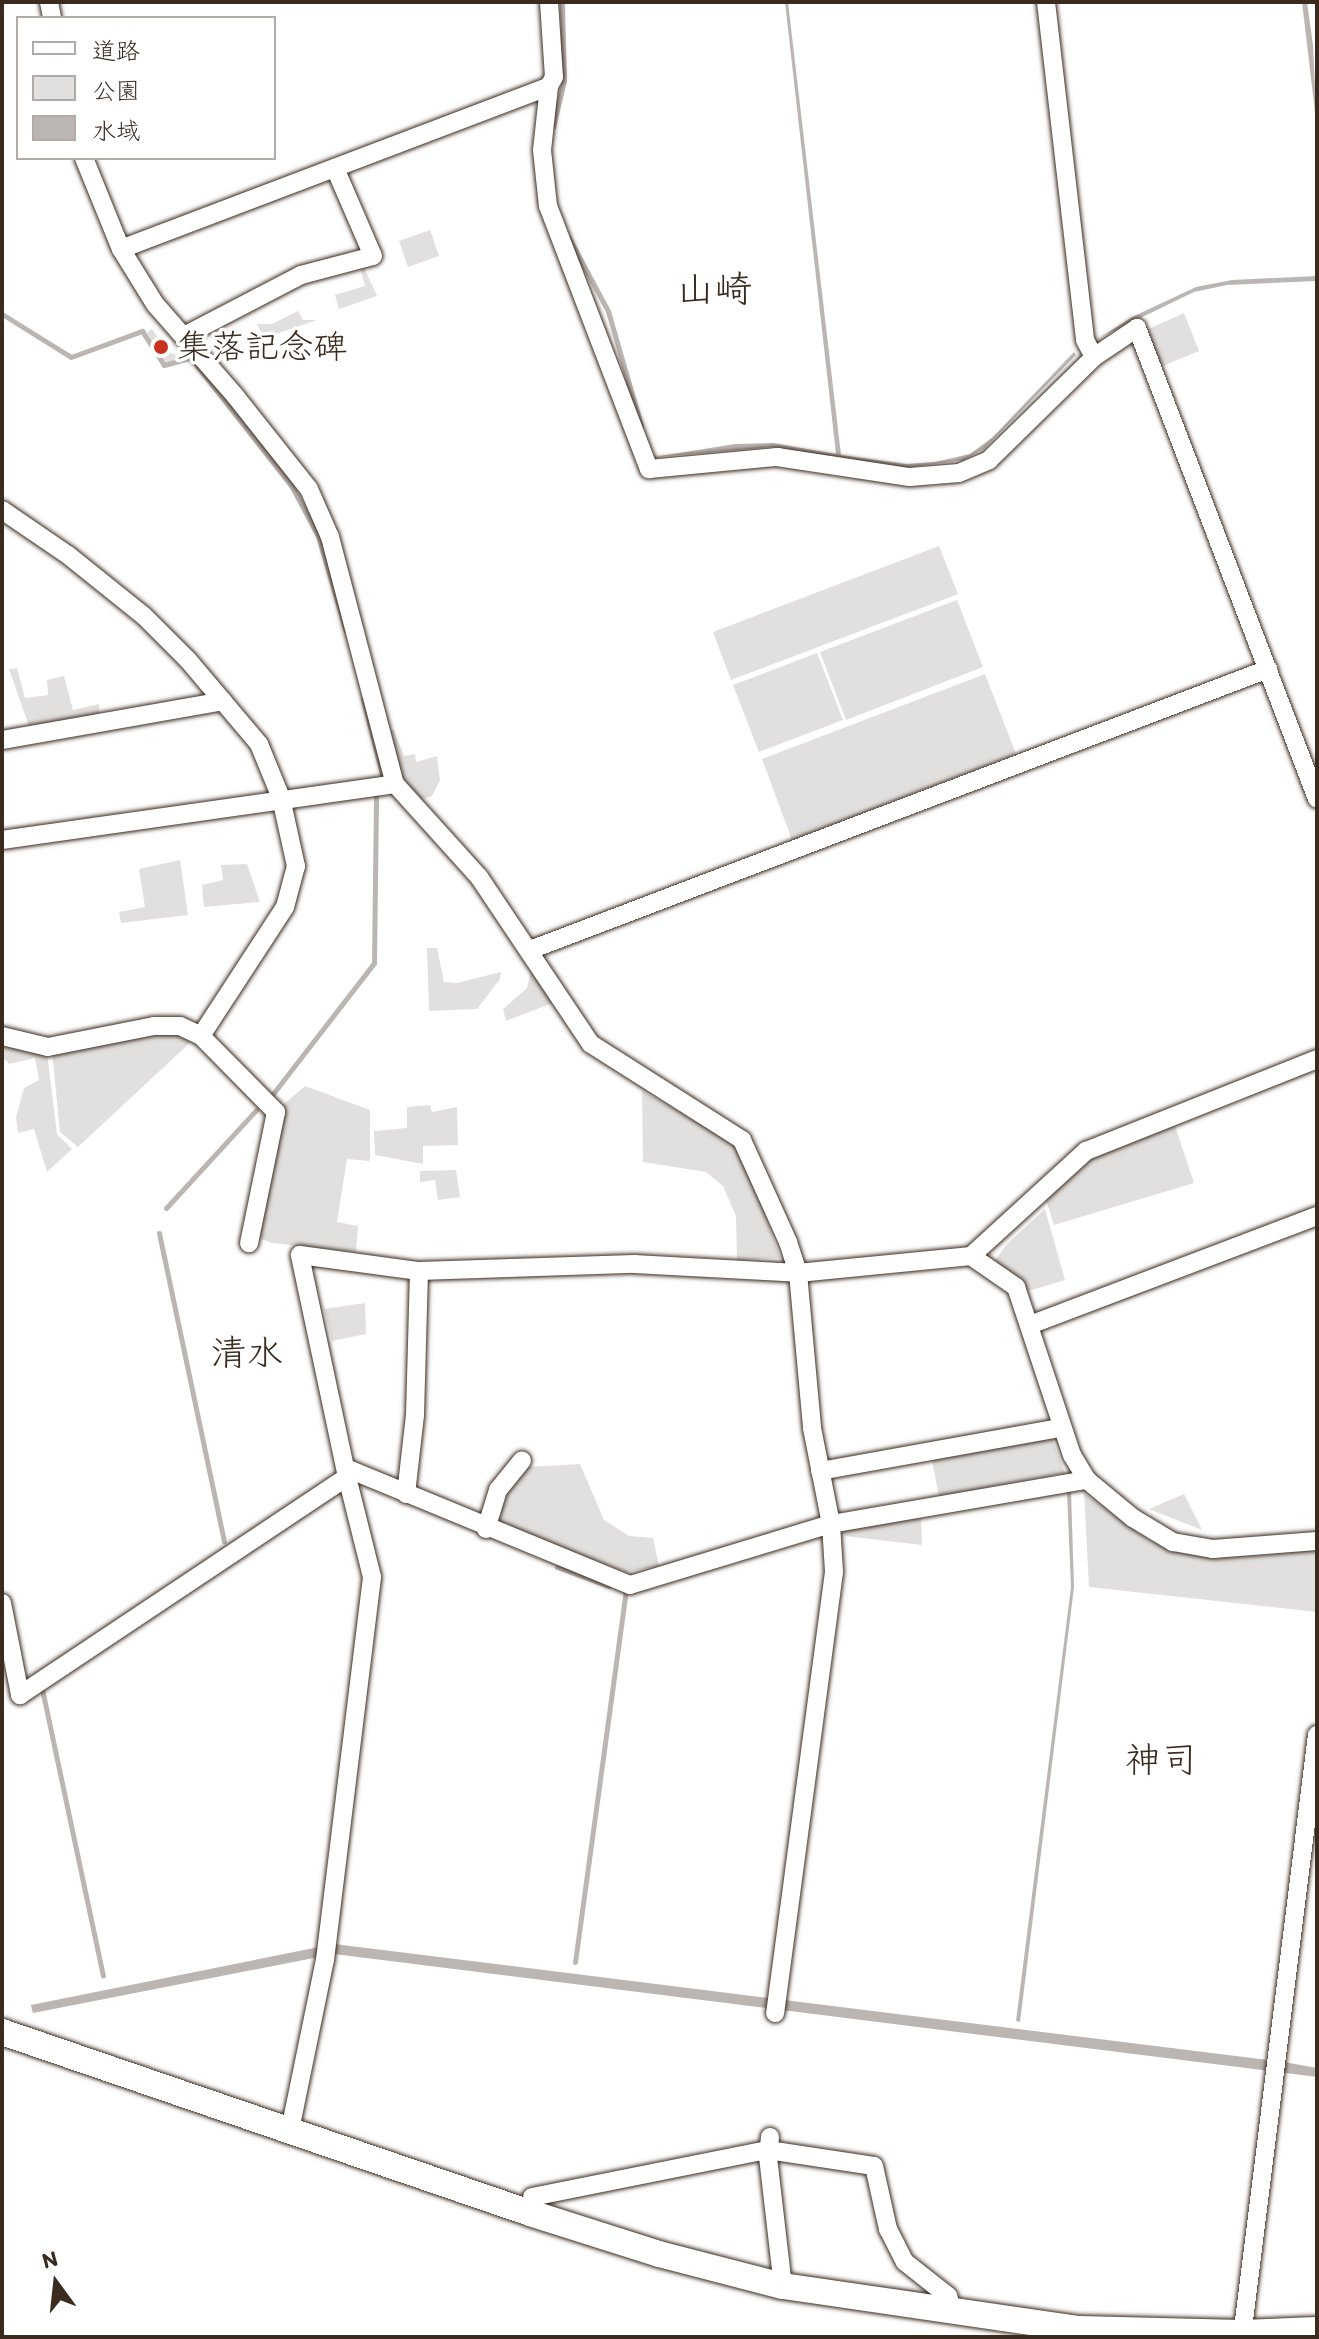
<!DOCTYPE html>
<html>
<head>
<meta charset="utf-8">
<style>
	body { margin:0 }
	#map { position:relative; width:1319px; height:2339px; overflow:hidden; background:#fff; font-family:Itim,"Klee One",sans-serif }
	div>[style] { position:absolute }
	.green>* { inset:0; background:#e2e0de }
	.water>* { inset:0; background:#bcb6b3 }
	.stream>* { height:5px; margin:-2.5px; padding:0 2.5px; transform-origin:2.5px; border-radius:2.5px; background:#bcb6b3 }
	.roads { filter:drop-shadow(0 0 2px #3b2a1e) drop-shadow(0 0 2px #3b2a1e) }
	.street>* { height:18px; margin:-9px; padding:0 9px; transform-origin:9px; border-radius:9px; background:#fff }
	.secondary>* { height:26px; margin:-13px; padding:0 13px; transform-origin:13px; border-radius:13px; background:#fff }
	.dots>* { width:22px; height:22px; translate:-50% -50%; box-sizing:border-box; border:4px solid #fff; border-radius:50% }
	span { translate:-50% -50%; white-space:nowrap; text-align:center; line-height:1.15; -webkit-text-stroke:7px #fff; paint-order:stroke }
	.poi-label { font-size:34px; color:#3b2a1e }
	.left { translate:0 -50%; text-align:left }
	.neighbourhood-label { font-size:36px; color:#3b2a1e }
	.quarter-label { font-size:38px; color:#3b2a1e }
	.frame { position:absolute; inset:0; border:4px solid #3b2a1e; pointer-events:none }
	.legend { position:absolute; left:16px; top:16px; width:260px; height:144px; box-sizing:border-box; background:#fff; border:2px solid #b1aaa5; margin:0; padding:10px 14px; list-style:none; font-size:24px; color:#3b2a1e }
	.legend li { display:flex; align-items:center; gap:16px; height:40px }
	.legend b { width:40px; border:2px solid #b1aaa5 }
	.north { position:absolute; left:16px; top:2243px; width:80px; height:80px; -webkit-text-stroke:6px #fff; paint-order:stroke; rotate:345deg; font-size:22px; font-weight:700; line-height:32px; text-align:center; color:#3b2a1e }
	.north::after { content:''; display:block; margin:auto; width:28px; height:36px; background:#3b2a1e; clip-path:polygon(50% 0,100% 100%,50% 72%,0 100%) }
</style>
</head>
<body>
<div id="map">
	<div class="green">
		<div style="clip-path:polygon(430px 230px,439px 256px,408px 267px,399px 241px)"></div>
		<div style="clip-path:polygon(362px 263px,377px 296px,339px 309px,335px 295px,365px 286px,359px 264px)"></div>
		<div style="clip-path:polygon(298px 311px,303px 320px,317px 320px,264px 338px,257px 324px,272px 324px)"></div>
		<div style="clip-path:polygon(1184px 313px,1199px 351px,1158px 368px,1144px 331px)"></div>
		<div style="clip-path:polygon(152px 329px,168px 351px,175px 355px,185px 352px,193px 357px,165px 364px,145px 334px)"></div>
		<div style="clip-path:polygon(939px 546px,958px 594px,731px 680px,713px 632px)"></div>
		<div style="clip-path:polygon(957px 600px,983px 667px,846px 720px,820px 652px)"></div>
		<div style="clip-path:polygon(817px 653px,843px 720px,759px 752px,733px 685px)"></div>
		<div style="clip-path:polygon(17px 668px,25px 698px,48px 695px,47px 680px,64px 676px,73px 710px,99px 704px,100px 718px,30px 729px,9px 669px)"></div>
		<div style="clip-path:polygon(985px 674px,1016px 754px,792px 840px,762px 759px)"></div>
		<div style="clip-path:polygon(394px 730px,404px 756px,415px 754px,416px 762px,437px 756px,440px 780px,432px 796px,417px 801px,398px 782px,386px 733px)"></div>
		<div style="clip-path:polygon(180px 860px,188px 915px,121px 923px,119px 912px,145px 907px,139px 869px)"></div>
		<div style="clip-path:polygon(247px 864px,260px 902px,204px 907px,202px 885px,223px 880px,221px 865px)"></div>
		<div style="clip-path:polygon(427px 948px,437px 948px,444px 982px,457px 983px,501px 972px,500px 979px,477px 1009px,429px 1011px)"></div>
		<div style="clip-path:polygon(531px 971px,555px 1002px,506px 1021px,503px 1009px,527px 988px)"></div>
		<div style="clip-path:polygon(154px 1029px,195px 1038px,78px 1147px,60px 1132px,52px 1051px)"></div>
		<div style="clip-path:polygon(2px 1042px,47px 1052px,57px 1134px,72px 1149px,47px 1172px,34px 1129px,18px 1133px,16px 1117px,24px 1088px,39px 1080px,35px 1058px,9px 1064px,6px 1060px,2px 1061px)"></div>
		<div style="clip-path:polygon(305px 1086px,370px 1110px,370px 1161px,347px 1159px,337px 1222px,358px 1226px,356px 1252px,272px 1243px,258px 1238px,278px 1109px)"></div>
		<div style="clip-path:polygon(642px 1091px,730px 1140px,742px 1157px,761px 1202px,780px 1258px,737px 1260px,736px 1216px,723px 1186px,706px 1172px,643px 1162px)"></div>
		<div style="clip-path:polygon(430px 1105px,432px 1112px,457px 1107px,458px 1145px,423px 1146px,423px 1164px,375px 1155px,374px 1131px,407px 1128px,407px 1107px)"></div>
		<div style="clip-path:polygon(1174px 1123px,1194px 1183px,1054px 1225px,1045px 1197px,1086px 1156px)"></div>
		<div style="clip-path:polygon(456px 1170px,460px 1197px,438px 1200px,435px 1180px,420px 1182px,420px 1171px)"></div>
		<div style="clip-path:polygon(1045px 1209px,1065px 1280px,1025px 1292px,995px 1261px,1006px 1245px)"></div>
		<div style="clip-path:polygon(365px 1303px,366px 1334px,332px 1341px,324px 1309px)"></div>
		<div style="clip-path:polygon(1051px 1436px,1065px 1473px,939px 1496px,932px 1460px)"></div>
		<div style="clip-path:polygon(580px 1464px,604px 1520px,629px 1536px,653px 1538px,659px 1566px,625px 1572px,495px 1521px,505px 1491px,526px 1467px)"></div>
		<div style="clip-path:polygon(1084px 1493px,1152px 1542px,1189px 1554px,1256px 1556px,1317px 1548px,1317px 1612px,1089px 1587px)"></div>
		<div style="clip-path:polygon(1184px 1494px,1202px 1530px,1149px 1509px)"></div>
		<div style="clip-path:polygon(921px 1515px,922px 1545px,845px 1536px,844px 1529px)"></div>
	</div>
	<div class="water">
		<div style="clip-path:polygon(785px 2px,788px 2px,841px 455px,906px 464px,935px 462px,970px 454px,993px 437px,1074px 352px,1076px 355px,985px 448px,964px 460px,904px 468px,772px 447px,654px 457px,735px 444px,773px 443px,836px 454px)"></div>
		<div style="clip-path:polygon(1302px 2px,1307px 2px,1313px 45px,1317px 129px)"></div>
		<div style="clip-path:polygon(1317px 276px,1317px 281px,1227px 285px,1194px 292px,1101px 337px,1132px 317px,1196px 287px,1232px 280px)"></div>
		<div style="clip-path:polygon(1071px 1491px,1074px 1587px,1020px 2022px,1016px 2021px,1071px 1587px,1067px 1492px)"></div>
		<div style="clip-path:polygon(334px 1944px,1284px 2062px,1317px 2068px,1317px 2077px,334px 1954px,33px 2013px,32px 2010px,31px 2005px)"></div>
	</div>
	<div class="stream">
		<div style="left:553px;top:127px;width:47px;rotate:-76.6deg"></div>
		<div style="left:564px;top:81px;width:79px;rotate:-91.5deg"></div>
		<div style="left:569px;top:238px;width:83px;rotate:61.9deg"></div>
		<div style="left:608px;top:311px;width:119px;rotate:73.9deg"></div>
		<div style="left:2px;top:314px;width:81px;rotate:31.9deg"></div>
		<div style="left:71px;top:357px;width:76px;rotate:-20.1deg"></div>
		<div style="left:142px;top:331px;width:40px;rotate:57.1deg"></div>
		<div style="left:164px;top:365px;width:28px;rotate:-15deg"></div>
		<div style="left:191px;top:358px;width:164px;rotate:51.9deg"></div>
		<div style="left:292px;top:487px;width:55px;rotate:62deg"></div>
		<div style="left:318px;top:536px;width:99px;rotate:73.6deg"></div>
		<div style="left:363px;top:699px;width:77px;rotate:75.8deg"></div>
		<div style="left:272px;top:1095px;width:167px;rotate:-52.3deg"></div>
		<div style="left:374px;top:963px;width:171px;rotate:-89.3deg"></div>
		<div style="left:166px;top:1208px;width:133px;rotate:-47.4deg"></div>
		<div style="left:159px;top:1233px;width:315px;rotate:78.1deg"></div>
		<div style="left:557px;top:1567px;width:55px;rotate:20.1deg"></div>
		<div style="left:42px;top:1689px;width:293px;rotate:78deg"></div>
		<div style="left:575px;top:1962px;width:373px;rotate:-82.2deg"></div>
	</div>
	<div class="roads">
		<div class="street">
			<div style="left:49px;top:2px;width:16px;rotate:79deg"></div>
			<div style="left:549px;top:2px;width:75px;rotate:86.2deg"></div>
			<div style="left:554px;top:77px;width:10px;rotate:119deg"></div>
			<div style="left:549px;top:86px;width:64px;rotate:96.2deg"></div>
			<div style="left:542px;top:150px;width:56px;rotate:83.9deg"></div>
			<div style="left:548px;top:206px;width:282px;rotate:69deg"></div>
			<div style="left:649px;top:469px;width:129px;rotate:-5.4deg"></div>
			<div style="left:777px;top:457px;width:134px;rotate:8.6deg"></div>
			<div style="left:910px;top:477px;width:49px;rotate:-4.7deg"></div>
			<div style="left:959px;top:473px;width:33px;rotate:-23deg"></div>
			<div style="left:989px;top:460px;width:147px;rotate:-44.4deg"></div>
			<div style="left:1094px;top:357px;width:52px;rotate:-34deg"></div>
			<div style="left:1137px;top:328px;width:504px;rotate:69.08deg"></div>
			<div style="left:1046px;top:2px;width:340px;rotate:83.4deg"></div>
			<div style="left:1085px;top:340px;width:19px;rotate:62deg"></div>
			<div style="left:84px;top:158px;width:98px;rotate:67.9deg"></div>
			<div style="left:121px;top:249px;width:65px;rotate:58.3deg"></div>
			<div style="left:155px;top:304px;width:123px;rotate:48.9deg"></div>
			<div style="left:236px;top:397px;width:117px;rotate:51.6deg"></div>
			<div style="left:309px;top:489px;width:52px;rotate:66.4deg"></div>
			<div style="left:330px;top:537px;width:255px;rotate:75.3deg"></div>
			<div style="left:395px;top:784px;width:125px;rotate:47.9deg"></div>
			<div style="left:479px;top:877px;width:201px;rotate:56.2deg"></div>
			<div style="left:591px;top:1044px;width:179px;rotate:32.4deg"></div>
			<div style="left:742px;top:1140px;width:112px;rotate:65.7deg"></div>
			<div style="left:788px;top:1242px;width:33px;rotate:72deg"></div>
			<div style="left:798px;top:1273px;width:156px;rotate:84.8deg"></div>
			<div style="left:812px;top:1428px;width:98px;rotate:78.8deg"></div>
			<div style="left:831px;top:1524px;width:48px;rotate:86.4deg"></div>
			<div style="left:834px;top:1572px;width:445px;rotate:97.6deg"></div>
			<div style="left:121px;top:249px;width:458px;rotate:-20.8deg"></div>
			<div style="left:184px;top:336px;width:132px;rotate:-27.5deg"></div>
			<div style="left:301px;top:275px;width:74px;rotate:-14.8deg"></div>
			<div style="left:373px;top:256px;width:96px;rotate:-113.4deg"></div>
			<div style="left:2px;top:510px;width:80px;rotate:34.3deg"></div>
			<div style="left:68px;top:555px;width:97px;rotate:38.8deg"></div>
			<div style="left:144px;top:616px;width:62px;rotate:45deg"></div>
			<div style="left:188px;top:660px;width:110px;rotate:49.8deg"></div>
			<div style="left:259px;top:744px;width:58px;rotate:67.8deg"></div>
			<div style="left:281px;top:798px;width:70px;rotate:77.6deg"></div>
			<div style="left:296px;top:866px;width:42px;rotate:105deg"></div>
			<div style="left:285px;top:907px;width:154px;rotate:123.1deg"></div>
			<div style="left:2px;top:740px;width:224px;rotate:-10deg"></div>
			<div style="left:2px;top:840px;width:397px;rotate:-8.1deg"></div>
			<div style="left:530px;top:950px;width:790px;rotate:-20.84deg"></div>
			<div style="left:2px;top:1036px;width:47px;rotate:13.4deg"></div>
			<div style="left:48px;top:1047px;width:108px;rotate:-11.2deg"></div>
			<div style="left:154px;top:1026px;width:26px"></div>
			<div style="left:180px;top:1026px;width:23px;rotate:25deg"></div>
			<div style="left:201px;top:1036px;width:107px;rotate:45.4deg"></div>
			<div style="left:276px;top:1112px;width:134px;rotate:101.6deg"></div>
			<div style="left:971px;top:1256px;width:156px;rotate:-42.4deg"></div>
			<div style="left:1086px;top:1151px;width:249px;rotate:-21.7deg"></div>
			<div style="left:1030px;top:1325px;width:307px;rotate:-20.8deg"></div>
			<div style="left:346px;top:1468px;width:307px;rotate:22.4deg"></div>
			<div style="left:630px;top:1585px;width:210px;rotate:-16.9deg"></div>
			<div style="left:831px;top:1524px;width:260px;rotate:-9.8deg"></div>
			<div style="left:820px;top:1471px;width:244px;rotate:-10.2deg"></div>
			<div style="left:406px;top:1494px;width:80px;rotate:-83.5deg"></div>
			<div style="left:415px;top:1415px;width:144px;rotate:-88.4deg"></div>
			<div style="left:486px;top:1529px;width:41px;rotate:-72.9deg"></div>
			<div style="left:498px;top:1490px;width:38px;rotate:-51deg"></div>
			<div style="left:2px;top:1603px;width:94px;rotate:78.9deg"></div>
			<div style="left:20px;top:1695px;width:393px;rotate:-33.7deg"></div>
			<div style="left:290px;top:2130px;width:174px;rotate:-78.4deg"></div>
			<div style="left:325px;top:1960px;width:386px;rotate:-83deg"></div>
			<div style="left:372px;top:1577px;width:103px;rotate:-104deg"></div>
			<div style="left:347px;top:1477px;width:227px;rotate:-102deg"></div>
			<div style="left:300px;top:1255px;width:120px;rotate:7.7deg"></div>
			<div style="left:419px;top:1271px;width:215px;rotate:-1.9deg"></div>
			<div style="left:634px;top:1264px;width:164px;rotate:3.1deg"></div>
			<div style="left:798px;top:1273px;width:174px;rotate:-5.6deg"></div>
			<div style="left:971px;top:1256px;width:55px;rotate:34.6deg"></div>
			<div style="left:1016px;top:1287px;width:177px;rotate:71.6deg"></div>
			<div style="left:1072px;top:1455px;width:29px;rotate:59deg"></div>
			<div style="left:1087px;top:1480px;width:60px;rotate:39.6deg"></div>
			<div style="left:1133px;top:1518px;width:47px;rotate:31deg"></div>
			<div style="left:1173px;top:1542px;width:41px;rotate:9.9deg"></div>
			<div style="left:1213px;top:1549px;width:104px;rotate:-4.4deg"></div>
			<div style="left:770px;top:2137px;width:20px;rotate:96deg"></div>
			<div style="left:768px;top:2157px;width:130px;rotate:83.4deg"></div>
			<div style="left:532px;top:2197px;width:241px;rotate:-11.3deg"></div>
			<div style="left:768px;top:2150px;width:107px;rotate:8.6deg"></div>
			<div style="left:874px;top:2166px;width:65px;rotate:77.5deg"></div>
			<div style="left:888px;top:2229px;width:37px;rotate:63deg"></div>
			<div style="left:905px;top:2262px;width:55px;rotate:38.3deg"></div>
			<div style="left:948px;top:2296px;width:16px;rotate:72deg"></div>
			<div style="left:1242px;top:2337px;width:607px;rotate:-82.9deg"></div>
		</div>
		<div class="secondary">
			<div style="left:2px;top:2032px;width:558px;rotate:18.92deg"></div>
			<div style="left:530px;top:2213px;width:135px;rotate:17.6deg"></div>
			<div style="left:659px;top:2254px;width:128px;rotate:14.5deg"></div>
			<div style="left:783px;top:2286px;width:299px;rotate:8.3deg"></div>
			<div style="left:1079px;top:2329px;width:163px;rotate:1.4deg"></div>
			<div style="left:1242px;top:2333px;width:75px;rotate:-2.3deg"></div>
		</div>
	</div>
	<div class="dots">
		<div style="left:161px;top:347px;background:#c8321e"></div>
	</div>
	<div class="poi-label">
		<span class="left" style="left:177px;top:347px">集落記念碑</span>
	</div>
	<div class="neighbourhood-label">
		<span style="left:247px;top:1353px">清水</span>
		<span style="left:1161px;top:1760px">神司</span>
	</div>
	<div class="quarter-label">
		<span style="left:714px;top:290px">山崎</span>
	</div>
	<div class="frame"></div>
	<ul class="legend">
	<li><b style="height:10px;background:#fff"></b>道路</li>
	<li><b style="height:22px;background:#e2e0de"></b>公園</li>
	<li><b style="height:22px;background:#bcb6b3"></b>水域</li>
	</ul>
	<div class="north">N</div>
</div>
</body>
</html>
